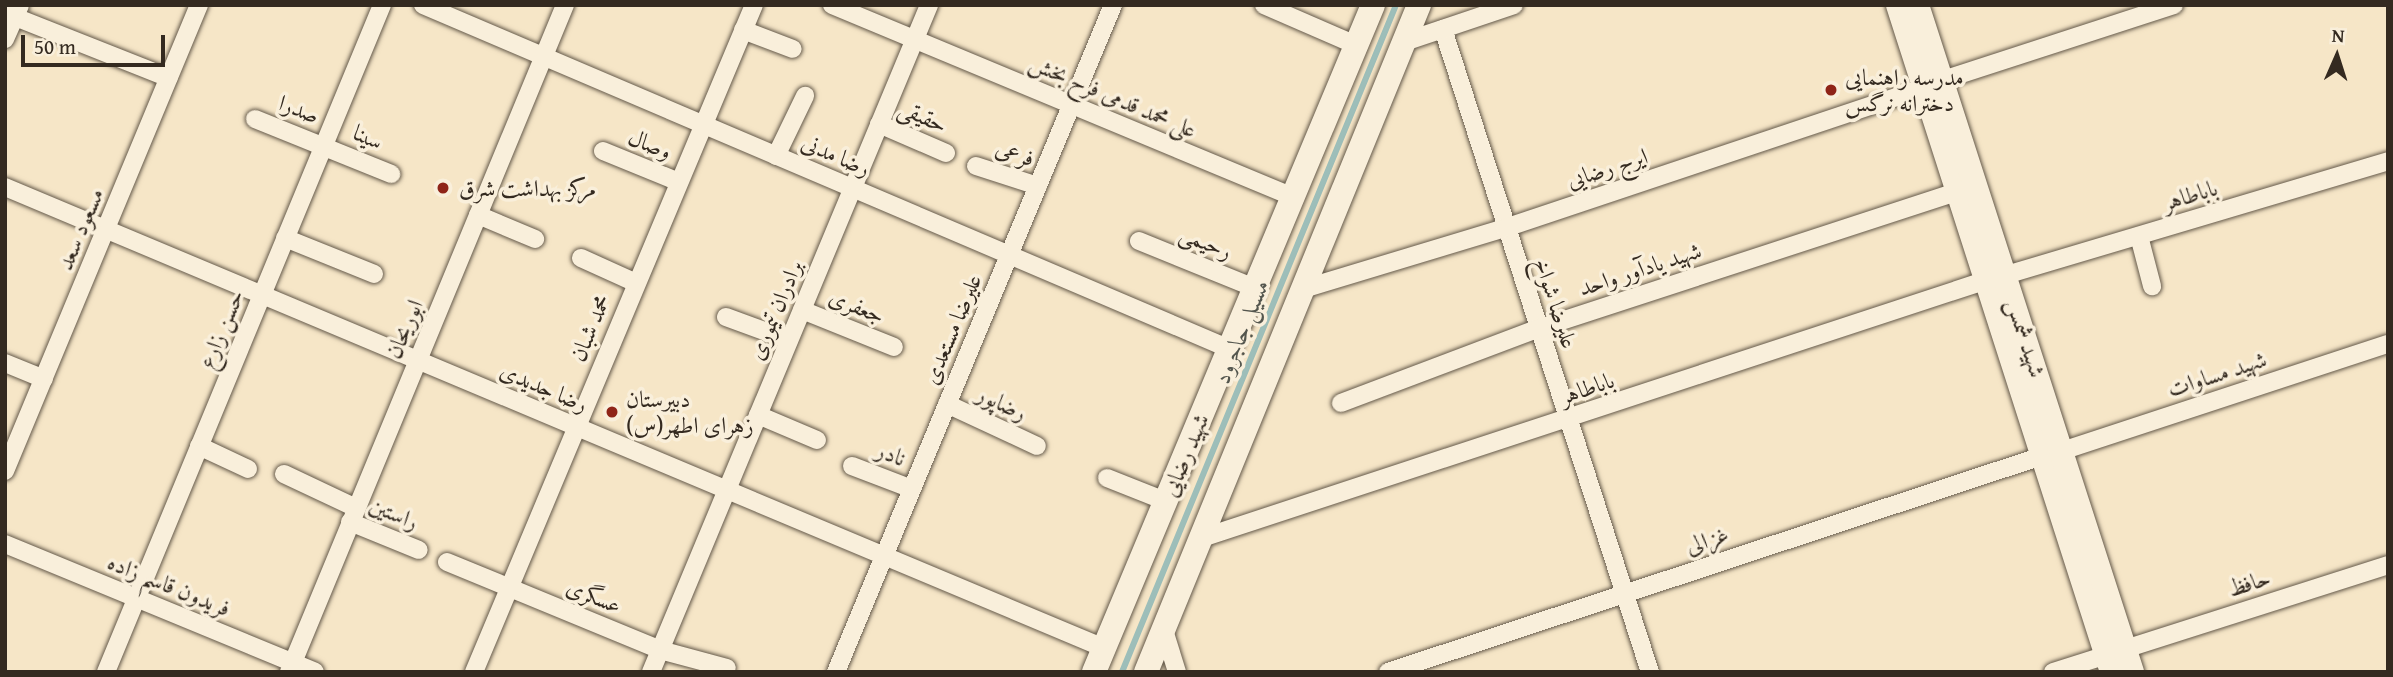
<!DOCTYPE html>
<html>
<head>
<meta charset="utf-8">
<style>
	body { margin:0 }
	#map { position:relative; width:2393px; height:677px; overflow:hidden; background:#f6e6c7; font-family:"Gentium Book Plus",Amiri,serif }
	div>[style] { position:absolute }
	.stream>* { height:6px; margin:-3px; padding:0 3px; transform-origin:3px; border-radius:3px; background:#9dbeb9 }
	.roads { filter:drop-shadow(0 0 2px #64594a) drop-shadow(0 0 2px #64594a) }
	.minor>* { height:18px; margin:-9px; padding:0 9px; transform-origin:9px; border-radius:9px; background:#f9efdb }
	.secondary>* { height:24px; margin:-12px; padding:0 12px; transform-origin:12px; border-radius:12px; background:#f9efdb }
	.dots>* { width:19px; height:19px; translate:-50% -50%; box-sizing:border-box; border:4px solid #f9efdb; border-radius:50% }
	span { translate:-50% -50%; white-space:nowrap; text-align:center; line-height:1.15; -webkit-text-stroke:7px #f9efdb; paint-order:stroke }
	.poi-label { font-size:23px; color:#342a20 }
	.left { translate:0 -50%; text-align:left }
	.street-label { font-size:23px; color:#342a20 }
	.water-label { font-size:24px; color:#54564e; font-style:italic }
	.frame { position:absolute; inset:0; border:7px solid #342a20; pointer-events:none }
	.north { position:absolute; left:2302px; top:21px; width:70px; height:70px; -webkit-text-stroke:5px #f9efdb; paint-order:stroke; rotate:3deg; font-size:19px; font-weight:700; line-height:28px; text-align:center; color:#342a20 }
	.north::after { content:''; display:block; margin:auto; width:24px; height:32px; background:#342a20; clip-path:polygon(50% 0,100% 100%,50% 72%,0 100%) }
	.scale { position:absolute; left:21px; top:35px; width:144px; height:32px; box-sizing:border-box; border:4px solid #342a20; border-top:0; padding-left:9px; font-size:21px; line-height:24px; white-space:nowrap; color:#342a20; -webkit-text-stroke:5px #f9efdb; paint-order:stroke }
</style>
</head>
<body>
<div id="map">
	<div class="stream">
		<div style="left:1122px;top:672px;width:721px;rotate:-67.67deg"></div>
	</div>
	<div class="roads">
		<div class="minor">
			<div style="left:423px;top:5px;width:877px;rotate:23.09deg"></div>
			<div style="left:832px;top:5px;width:499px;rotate:22.6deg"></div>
			<div style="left:1264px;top:5px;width:100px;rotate:23.5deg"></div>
			<div style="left:5px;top:13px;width:176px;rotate:21.6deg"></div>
			<div style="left:1443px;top:29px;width:675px;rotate:72.16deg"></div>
			<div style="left:743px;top:30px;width:53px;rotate:20.8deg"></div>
			<div style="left:5px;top:39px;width:37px;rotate:-66deg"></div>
			<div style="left:1404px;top:42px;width:116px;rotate:-18.6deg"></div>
			<div style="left:1943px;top:80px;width:243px;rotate:-18deg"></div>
			<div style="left:255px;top:119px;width:147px;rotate:22deg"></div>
			<div style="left:879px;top:124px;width:73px;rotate:23.4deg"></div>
			<div style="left:603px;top:151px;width:82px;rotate:22.2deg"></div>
			<div style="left:776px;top:156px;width:67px;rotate:-64.2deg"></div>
			<div style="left:976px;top:166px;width:65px;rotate:17.9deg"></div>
			<div style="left:5px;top:187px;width:1192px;rotate:22.76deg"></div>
			<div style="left:478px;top:215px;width:62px;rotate:22.8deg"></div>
			<div style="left:2139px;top:236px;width:52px;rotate:75.4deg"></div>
			<div style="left:285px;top:238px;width:96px;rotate:22deg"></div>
			<div style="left:1139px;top:241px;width:125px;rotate:22.1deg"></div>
			<div style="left:581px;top:258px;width:60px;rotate:24.4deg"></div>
			<div style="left:2006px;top:275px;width:399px;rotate:-16.6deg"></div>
			<div style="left:1303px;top:289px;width:211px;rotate:-16.8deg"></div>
			<div style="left:1505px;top:228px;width:442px;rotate:-18.5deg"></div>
			<div style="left:802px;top:310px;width:99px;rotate:21.9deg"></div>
			<div style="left:726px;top:317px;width:67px;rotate:20.1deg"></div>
			<div style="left:5px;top:363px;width:42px;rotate:22.3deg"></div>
			<div style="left:1341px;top:403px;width:213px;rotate:-20.7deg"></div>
			<div style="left:1540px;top:328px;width:440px;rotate:-18.1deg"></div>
			<div style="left:947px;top:404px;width:99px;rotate:25deg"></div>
			<div style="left:758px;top:415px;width:64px;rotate:23deg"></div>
			<div style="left:199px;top:446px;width:54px;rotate:25.1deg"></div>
			<div style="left:2062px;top:451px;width:343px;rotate:-18.2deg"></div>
			<div style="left:852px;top:466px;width:64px;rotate:21deg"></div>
			<div style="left:5px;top:471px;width:505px;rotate:-67.4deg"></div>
			<div style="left:284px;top:474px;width:80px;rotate:25.3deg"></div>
			<div style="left:1107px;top:478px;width:62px;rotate:21.6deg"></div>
			<div style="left:350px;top:522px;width:74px;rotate:22.1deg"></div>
			<div style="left:1202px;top:538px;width:826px;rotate:-18.19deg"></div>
			<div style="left:5px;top:544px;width:335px;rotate:22.4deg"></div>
			<div style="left:447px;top:562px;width:230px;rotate:22.4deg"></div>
			<div style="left:660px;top:650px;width:69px;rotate:15deg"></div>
			<div style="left:1164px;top:630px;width:44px;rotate:72.8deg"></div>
			<div style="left:2125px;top:649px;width:276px;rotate:-17.7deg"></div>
			<div style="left:106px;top:672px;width:722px;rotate:-67.52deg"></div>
			<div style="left:289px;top:672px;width:722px;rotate:-67.52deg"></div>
			<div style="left:474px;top:672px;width:723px;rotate:-67.23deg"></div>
			<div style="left:651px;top:672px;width:723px;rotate:-67.37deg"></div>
			<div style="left:836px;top:672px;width:722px;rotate:-67.45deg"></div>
			<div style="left:1388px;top:672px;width:689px;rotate:-18.28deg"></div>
			<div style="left:2053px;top:672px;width:57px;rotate:-17.5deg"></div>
		</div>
		<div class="secondary">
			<div style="left:1898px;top:5px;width:700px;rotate:72.21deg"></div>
			<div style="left:1917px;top:5px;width:701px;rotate:72.13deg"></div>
			<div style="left:1094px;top:672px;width:723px;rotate:-67.3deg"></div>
			<div style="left:1146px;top:672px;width:721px;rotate:-67.74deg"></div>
		</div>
	</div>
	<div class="dots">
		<div style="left:1831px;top:90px;background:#8f2418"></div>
		<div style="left:443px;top:188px;background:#8f2418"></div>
		<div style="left:612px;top:412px;background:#8f2418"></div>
	</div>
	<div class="poi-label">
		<span class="left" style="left:1845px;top:90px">مدرسه راهنمایی<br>دخترانه نرگس</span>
		<span class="left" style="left:459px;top:188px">مرکز بهداشت شرق</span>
		<span class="left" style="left:626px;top:412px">دبیرستان<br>زهرای اطهر(س)</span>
	</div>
	<div class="street-label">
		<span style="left:1113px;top:96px;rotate:23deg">علی محمد قدمی فرح بخش</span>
		<span style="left:299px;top:109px;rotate:21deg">صدرا</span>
		<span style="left:923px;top:116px;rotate:24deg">حقیقی</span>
		<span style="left:368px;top:137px;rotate:24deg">سینا</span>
		<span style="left:650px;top:144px;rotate:22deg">وصال</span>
		<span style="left:1015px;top:153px;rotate:18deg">فرعی</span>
		<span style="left:836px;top:155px;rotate:23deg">رضا مدنی</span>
		<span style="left:1607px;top:168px;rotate:-18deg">ایرج رضایی</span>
		<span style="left:2190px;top:195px;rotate:-17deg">باباطاهر</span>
		<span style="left:80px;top:229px;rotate:-67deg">مسعود سعد</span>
		<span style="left:1206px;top:242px;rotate:22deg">رحیمی</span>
		<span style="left:1640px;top:269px;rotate:-18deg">شهید یادآور واحد</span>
		<span style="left:1556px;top:303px;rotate:72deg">علیرضا شواخ</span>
		<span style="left:857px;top:306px;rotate:22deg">جعفری</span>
		<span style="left:775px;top:310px;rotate:-67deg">برادران تیموری</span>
		<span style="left:590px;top:328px;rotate:-67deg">محمد شبان</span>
		<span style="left:221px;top:329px;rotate:-67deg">حسن زارع</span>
		<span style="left:404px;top:329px;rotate:-67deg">ابوریحان</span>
		<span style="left:952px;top:329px;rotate:-67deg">علیرضا مستعدی</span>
		<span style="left:2026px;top:338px;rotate:72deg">شهید شمس</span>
		<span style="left:2217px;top:374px;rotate:-18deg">شهید مساوات</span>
		<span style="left:544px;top:387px;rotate:23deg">رضا جدیدی</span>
		<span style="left:1587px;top:388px;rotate:-19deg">باباطاهر</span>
		<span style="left:1002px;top:403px;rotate:25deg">رضاپور</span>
		<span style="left:891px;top:454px;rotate:21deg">نادر</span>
		<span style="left:1185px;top:455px;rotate:-67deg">شهید رضایی</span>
		<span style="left:394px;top:513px;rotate:23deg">راستین</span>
		<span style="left:1707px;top:540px;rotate:-18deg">غزالی</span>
		<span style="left:2249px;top:583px;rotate:-18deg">حافظ</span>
		<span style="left:169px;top:585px;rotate:22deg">فریدون قاسم زاده</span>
		<span style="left:594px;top:596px;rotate:22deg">عسگری</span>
	</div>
	<div class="water-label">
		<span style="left:1241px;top:331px;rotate:-68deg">مسیل جاجرود</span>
	</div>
	<div class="frame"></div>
	<div class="north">N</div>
	<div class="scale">50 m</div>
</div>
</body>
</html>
